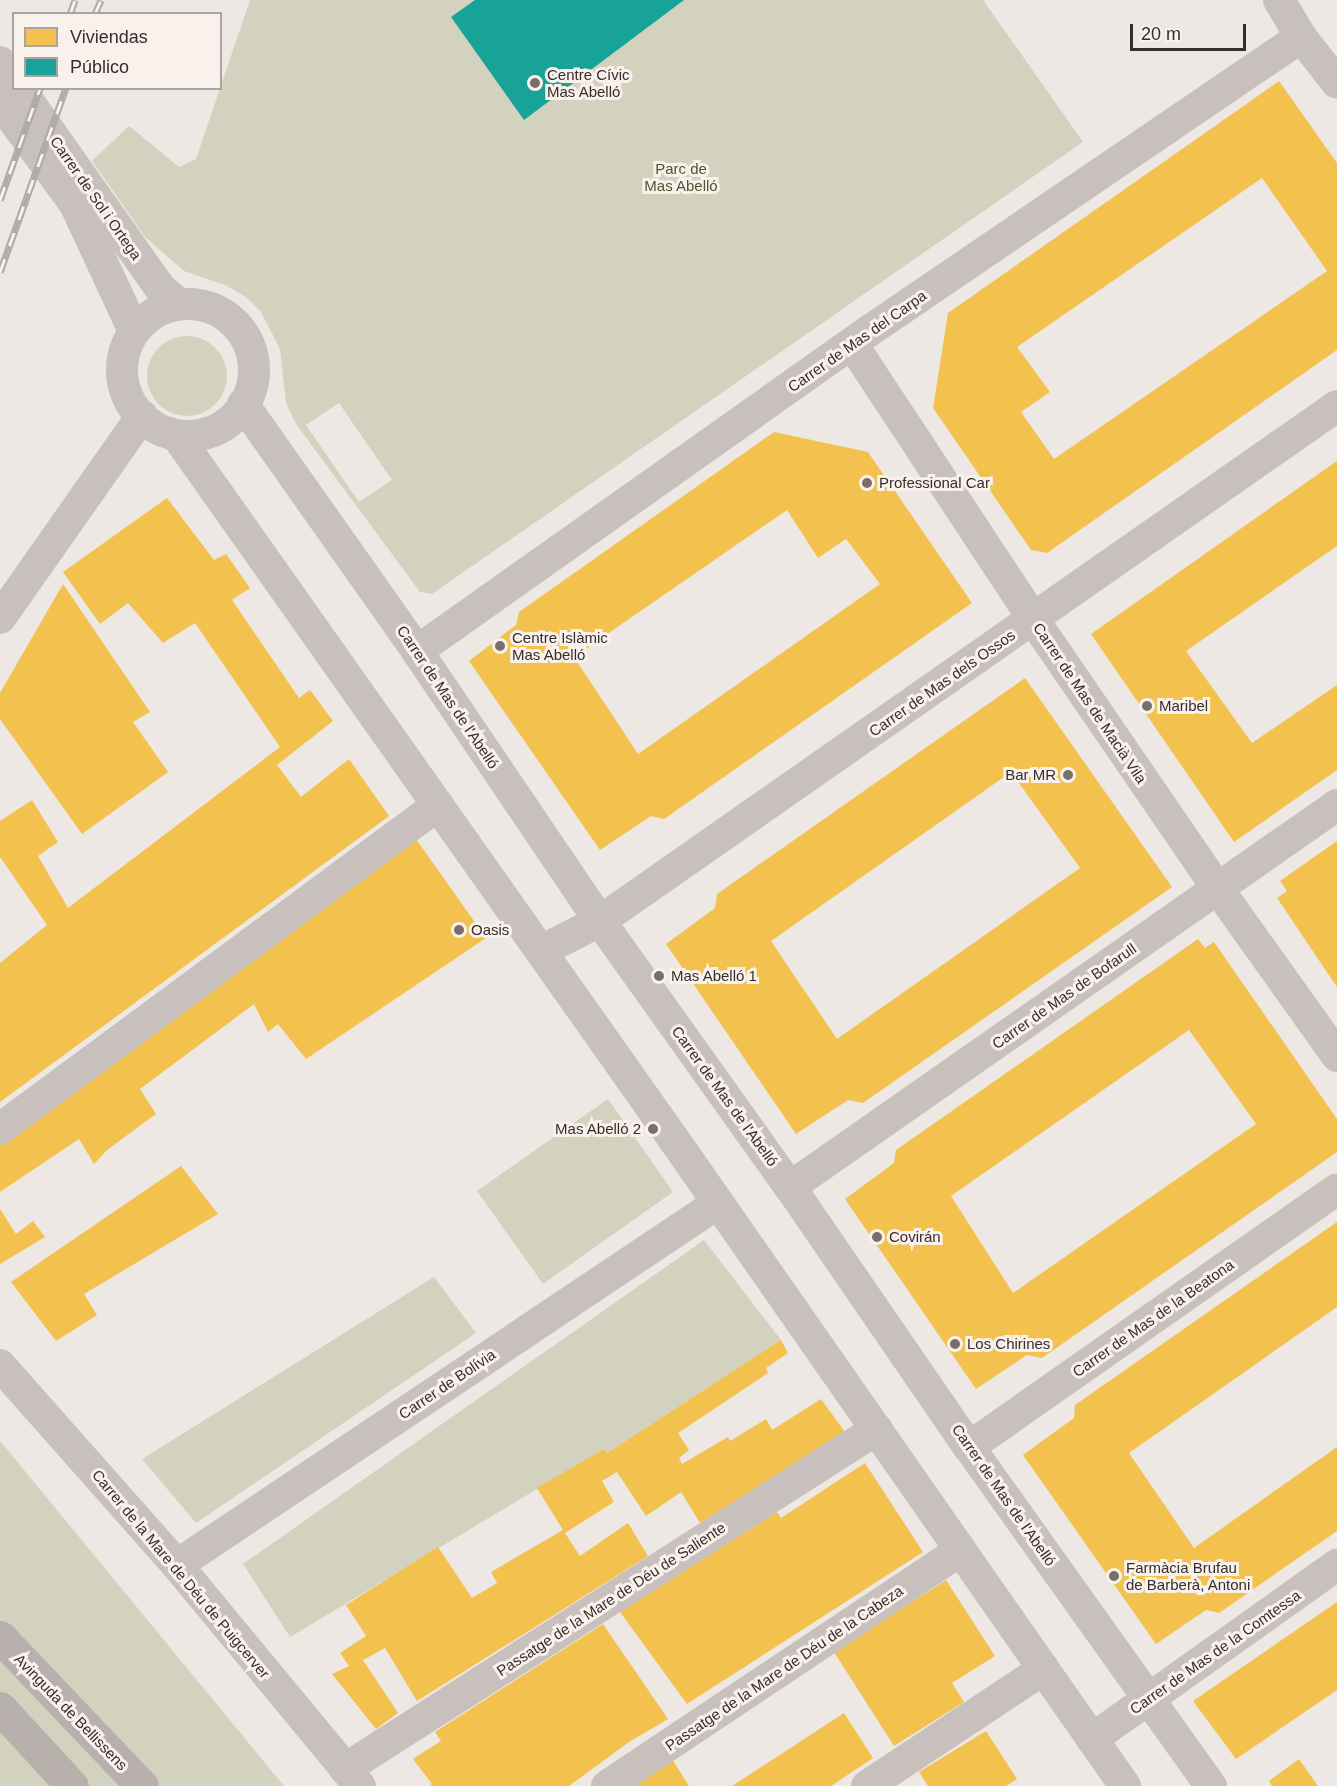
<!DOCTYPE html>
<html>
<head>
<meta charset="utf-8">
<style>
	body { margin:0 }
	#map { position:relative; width:1337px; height:1786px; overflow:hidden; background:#eee8e4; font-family:Arial,sans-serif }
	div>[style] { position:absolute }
	.green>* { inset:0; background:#d2d2bf }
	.round { border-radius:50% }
	.homes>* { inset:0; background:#f2c14e }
	.public>* { inset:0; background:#17a398 }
	.minor>* { height:32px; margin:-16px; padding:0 16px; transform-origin:16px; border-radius:16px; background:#c7c0bd }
	.minor>.ring { margin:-16px; padding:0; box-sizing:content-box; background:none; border:32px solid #c7c0bd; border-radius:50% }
	.secondary>* { height:33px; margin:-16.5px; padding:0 16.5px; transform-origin:16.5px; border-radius:16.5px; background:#b8b0ad }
	.rail>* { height:7px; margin-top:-3.5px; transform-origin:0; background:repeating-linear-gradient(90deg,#f9f1ec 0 14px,#afa9a7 0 28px); box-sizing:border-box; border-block:2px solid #afa9a7 }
	.dots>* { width:16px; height:16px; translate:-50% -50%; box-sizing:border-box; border:3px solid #f9f1ec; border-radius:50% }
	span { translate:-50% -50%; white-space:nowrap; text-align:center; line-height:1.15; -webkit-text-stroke:6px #f9f1ec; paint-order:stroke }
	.poi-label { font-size:15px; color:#382d2b }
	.left { translate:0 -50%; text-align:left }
	.right { translate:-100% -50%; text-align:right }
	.park-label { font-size:15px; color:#4d5530 }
	.street-label { font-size:15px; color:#382d2b }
	.legend { position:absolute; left:12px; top:12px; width:210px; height:78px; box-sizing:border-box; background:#f9f1ec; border:2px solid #aca39f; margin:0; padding:8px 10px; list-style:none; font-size:18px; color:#382d2b }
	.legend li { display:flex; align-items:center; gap:12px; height:30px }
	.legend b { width:30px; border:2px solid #aca39f }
	.scale { position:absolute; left:1130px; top:24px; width:116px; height:27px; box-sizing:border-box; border:3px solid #382d2b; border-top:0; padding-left:8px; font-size:18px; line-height:21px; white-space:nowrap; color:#382d2b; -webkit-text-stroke:4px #f9f1ec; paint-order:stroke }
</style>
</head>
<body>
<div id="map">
	<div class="green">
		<div style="clip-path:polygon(evenodd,250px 0,983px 0,1083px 142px,432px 594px,420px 592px,296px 424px,286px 403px,280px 349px,261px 312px,246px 297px,225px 285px,184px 271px,145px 237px,92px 161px,129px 126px,179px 167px,196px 159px,250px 0,339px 403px,392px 480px,359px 502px,306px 425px,339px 403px)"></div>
		<div class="round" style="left:147px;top:336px;width:80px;height:80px"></div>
		<div style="clip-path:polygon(608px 1099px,673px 1192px,543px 1284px,477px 1191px)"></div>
		<div style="clip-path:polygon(704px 1240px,781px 1340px,607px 1453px,604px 1449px,290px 1637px,243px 1564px)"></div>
		<div style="clip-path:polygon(434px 1277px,476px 1333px,196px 1523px,142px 1459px)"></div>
		<div style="clip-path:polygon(0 1441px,1px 1442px,284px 1786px,0 1786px)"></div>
	</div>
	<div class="homes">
		<div style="clip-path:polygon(evenodd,1279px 81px,1337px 163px,1337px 350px,1047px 553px,1031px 550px,933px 408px,948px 313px,1279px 81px,1262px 178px,1327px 271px,1054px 459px,1021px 412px,1050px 392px,1017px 347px,1262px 178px)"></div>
		<div style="clip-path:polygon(evenodd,774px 432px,868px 452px,972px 603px,664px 819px,651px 816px,600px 850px,469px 661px,516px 625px,519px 612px,774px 432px,787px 510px,818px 558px,846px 539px,880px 584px,638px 754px,574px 657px,787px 510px)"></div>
		<div style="clip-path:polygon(1337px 461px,1337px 546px,1186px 651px,1252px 743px,1337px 685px,1337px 770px,1234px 842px,1091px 634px)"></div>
		<div style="clip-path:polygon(167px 498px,214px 560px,226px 554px,250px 588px,232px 600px,299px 698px,310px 690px,333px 721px,277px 765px,301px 797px,349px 759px,389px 816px,0 1102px,0 963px,47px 925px,0 857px,0 821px,32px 800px,58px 842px,38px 856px,68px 908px,280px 747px,195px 623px,163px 643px,128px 603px,100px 624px,63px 572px)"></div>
		<div style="clip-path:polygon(63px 584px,150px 712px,133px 722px,168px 772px,82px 834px,0 719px,0 693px)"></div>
		<div style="clip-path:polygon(evenodd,1025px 678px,1172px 887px,863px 1103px,848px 1100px,796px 1134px,666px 944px,715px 908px,717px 894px,1025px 678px,1011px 772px,1080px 868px,837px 1039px,771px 941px,1011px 772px)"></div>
		<div style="clip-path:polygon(416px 839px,486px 938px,306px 1059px,278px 1024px,268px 1032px,254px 1004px,140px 1089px,156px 1114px,107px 1150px,94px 1164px,79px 1139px,0 1192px,0 1144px)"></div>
		<div style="clip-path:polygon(1337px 841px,1337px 987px,1277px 898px,1287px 891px,1280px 881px)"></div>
		<div style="clip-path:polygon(evenodd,1198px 939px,1205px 948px,1214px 942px,1337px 1119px,1337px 1152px,1042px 1358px,1027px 1355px,976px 1389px,845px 1199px,894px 1163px,896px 1150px,1198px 939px,1189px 1030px,1256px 1124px,1013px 1293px,951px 1196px,1189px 1030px)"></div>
		<div style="clip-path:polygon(181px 1166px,218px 1214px,84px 1294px,97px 1315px,56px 1341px,11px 1282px)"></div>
		<div style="clip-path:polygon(0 1209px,16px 1234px,33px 1221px,45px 1237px,0 1264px)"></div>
		<div style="clip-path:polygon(1337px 1222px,1337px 1307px,1129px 1453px,1194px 1548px,1337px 1447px,1337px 1531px,1219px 1613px,1206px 1610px,1156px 1644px,1023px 1455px,1074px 1418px,1075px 1405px)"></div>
		<div style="clip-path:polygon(781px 1340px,788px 1353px,766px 1368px,768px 1373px,678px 1433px,689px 1450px,679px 1458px,682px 1464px,728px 1437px,730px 1441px,766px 1419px,772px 1430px,821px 1399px,845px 1432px,700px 1523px,681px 1492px,646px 1516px,617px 1472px,602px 1481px,614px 1502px,565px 1533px,580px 1556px,628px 1523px,648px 1556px,417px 1701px,385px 1648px,363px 1660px,398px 1713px,376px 1729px,332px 1674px,349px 1666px,340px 1653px,366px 1636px,346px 1605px,438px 1547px,472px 1598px,497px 1583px,491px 1572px,563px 1530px,537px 1488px,604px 1449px,607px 1453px)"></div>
		<div style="clip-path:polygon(865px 1463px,923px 1552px,687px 1704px,620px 1612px,777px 1512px,781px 1518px)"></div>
		<div style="clip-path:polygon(946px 1580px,995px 1656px,952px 1683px,964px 1702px,894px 1746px,834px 1652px)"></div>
		<div style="clip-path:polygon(1337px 1602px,1337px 1690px,1236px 1759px,1193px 1701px)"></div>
		<div style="clip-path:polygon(603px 1624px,668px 1719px,629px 1742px,569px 1786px,429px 1786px,432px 1784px,413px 1759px,441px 1741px,435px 1732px)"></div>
		<div style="clip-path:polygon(844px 1713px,873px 1758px,831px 1786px,732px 1786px)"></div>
		<div style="clip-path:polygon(986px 1731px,1017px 1779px,1006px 1786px,928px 1786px,919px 1772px)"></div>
		<div style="clip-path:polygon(672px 1759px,689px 1786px,631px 1786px)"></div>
		<div style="clip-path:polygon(1299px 1759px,1318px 1786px,1272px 1786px,1269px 1781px)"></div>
	</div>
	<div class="public">
		<div style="clip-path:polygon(475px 0,684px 0,524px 120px,451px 17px)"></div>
	</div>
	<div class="minor">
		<div style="left:1279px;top:0;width:43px;rotate:59.3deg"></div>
		<div style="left:1301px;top:37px;width:58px;rotate:52deg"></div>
		<div style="left:0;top:62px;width:24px;rotate:54deg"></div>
		<div style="left:19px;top:88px;width:245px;rotate:54.8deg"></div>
		<div style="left:160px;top:288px;width:25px;rotate:40deg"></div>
		<div style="left:0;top:102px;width:127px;rotate:53.7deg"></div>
		<div style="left:75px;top:204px;width:140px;rotate:65.1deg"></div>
		<div class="ring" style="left:122px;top:304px;width:100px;height:100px"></div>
		<div style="left:852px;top:344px;width:329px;rotate:56.6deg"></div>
		<div style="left:1033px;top:619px;width:327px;rotate:55.6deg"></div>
		<div style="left:1218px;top:889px;width:205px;rotate:54.5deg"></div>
		<div style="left:243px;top:404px;width:302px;rotate:54.8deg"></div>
		<div style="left:417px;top:651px;width:326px;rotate:55.9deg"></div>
		<div style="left:600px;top:921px;width:327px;rotate:54.5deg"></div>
		<div style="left:790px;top:1187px;width:316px;rotate:55.5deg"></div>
		<div style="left:969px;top:1447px;width:417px;rotate:54.5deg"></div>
		<div style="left:177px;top:436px;width:879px;rotate:54.77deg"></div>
		<div style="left:684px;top:1154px;width:771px;rotate:55.09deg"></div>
		<div style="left:0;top:618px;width:247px;rotate:-54.9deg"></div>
		<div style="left:417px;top:651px;width:554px;rotate:-35.3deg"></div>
		<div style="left:869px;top:331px;width:523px;rotate:-34.24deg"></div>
		<div style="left:541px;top:951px;width:66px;rotate:-27deg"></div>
		<div style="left:600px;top:921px;width:899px;rotate:-34.95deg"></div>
		<div style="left:0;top:1129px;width:545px;rotate:-36.49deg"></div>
		<div style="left:790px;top:1187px;width:667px;rotate:-34.93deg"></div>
		<div style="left:0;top:1365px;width:267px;rotate:48.5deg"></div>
		<div style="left:177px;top:1565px;width:287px;rotate:50.4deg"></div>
		<div style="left:969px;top:1447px;width:449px;rotate:-35deg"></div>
		<div style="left:177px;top:1565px;width:651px;rotate:-33.79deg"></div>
		<div style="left:1092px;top:1739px;width:301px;rotate:-35.4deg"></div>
		<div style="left:345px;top:1769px;width:631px;rotate:-32.58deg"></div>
		<div style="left:607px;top:1786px;width:425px;rotate:-33.7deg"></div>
		<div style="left:867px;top:1786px;width:212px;rotate:-33.5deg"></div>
	</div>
	<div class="secondary">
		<div style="left:0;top:1637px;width:206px;rotate:46.4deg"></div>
		<div style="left:0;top:1708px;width:106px;rotate:47.3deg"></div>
	</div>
	<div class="rail">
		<div style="left:70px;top:14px;width:15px;rotate:-70deg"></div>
		<div style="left:95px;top:14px;width:15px;rotate:-67deg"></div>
		<div style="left:0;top:200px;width:119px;rotate:-70.3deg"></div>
		<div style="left:0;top:272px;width:195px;rotate:-70.3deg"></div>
	</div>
	<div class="dots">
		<div style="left:535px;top:83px;background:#786e6c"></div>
		<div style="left:867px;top:483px;background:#786e6c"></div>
		<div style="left:500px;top:646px;background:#786e6c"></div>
		<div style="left:1147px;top:706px;background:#786e6c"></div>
		<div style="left:1068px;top:775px;background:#786e6c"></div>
		<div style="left:459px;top:930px;background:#786e6c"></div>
		<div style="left:659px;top:976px;background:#786e6c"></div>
		<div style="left:653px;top:1129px;background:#786e6c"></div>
		<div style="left:877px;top:1237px;background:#786e6c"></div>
		<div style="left:955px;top:1344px;background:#786e6c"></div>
		<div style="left:1114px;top:1576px;background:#786e6c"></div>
	</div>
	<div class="poi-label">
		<span class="left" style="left:547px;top:83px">Centre Cívic<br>Mas Abelló</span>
		<span class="left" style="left:879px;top:483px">Professional Car</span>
		<span class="left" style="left:512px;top:646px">Centre Islàmic<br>Mas Abelló</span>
		<span class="left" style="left:1159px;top:706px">Maribel</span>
		<span class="right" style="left:1056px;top:775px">Bar MR</span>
		<span class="left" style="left:471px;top:930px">Oasis</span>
		<span class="left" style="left:671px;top:976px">Mas Abelló 1</span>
		<span class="right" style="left:641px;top:1129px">Mas Abelló 2</span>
		<span class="left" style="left:889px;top:1237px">Covirán</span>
		<span class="left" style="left:967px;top:1344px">Los Chirines</span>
		<span class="left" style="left:1126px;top:1576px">Farmàcia Brufau<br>de Barberà, Antoni</span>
	</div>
	<div class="park-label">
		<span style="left:681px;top:177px">Parc de<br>Mas Abelló</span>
	</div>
	<div class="street-label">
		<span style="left:96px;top:198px;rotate:55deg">Carrer de Sol i Ortega</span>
		<span style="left:857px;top:341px;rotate:-35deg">Carrer de Mas del Carpa</span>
		<span style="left:942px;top:683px;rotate:-35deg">Carrer de Mas dels Ossos</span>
		<span style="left:448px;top:697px;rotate:56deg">Carrer de Mas de l'Abelló</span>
		<span style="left:1090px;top:703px;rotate:56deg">Carrer de Mas de Macià Vila</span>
		<span style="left:1064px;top:996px;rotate:-35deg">Carrer de Mas de Bofarull</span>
		<span style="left:725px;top:1096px;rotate:54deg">Carrer de Mas de l'Abelló</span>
		<span style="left:1153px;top:1318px;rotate:-35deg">Carrer de Mas de la Beatona</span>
		<span style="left:447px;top:1384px;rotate:-34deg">Carrer de Bolívia</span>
		<span style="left:1004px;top:1495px;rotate:55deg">Carrer de Mas de l'Abelló</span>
		<span style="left:181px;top:1574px;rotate:50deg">Carrer de la Mare de Déu de Puigcerver</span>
		<span style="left:611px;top:1599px;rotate:-33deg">Passatge de la Mare de Déu de Saliente</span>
		<span style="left:1215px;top:1652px;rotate:-35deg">Carrer de Mas de la Comtessa</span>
		<span style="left:784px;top:1668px;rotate:-34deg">Passatge de la Mare de Déu de la Cabeza</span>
		<span style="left:71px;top:1712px;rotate:46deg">Avinguda de Bellissens</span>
	</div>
	<ul class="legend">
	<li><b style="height:16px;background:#f2c14e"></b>Viviendas</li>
	<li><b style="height:16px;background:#17a398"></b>Público</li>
	</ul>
	<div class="scale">20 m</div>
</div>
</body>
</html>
